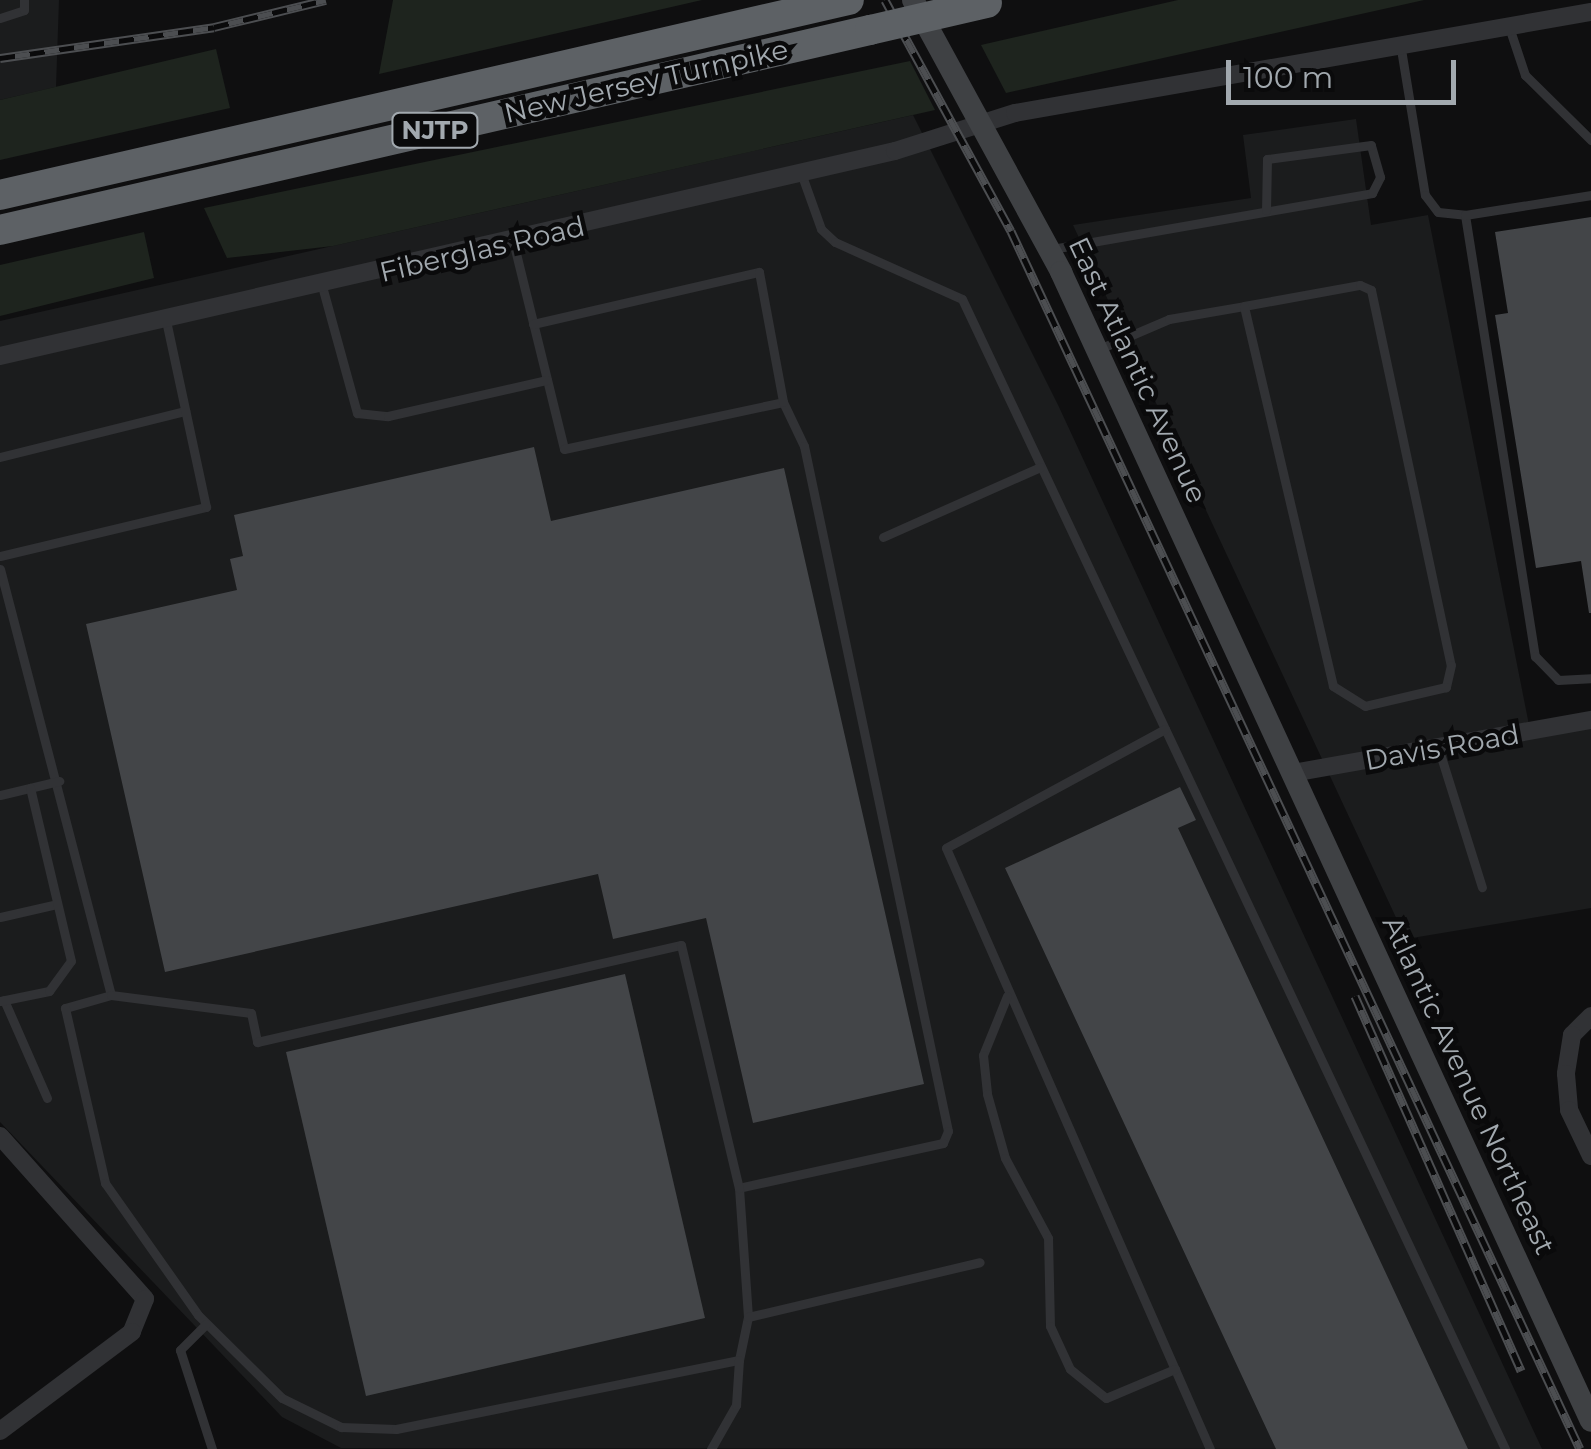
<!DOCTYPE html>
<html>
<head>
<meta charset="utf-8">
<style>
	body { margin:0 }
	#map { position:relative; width:1591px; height:1449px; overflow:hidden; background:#0f0f10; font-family:Montserrat,sans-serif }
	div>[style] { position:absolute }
	.built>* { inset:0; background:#1b1c1d }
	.green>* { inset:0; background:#1e241e }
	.building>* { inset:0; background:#434548 }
	.lane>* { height:9px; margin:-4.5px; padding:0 4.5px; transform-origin:4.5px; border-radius:4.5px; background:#313235 }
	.street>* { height:18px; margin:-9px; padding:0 9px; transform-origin:9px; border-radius:9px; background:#313235 }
	.secondary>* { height:22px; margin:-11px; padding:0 11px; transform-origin:11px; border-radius:11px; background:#3f4144 }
	.highway>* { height:30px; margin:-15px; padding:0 15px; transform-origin:15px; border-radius:15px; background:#5d6165 }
	.rail>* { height:9px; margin-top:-4.5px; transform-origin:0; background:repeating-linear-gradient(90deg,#0a0a0b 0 15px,#4c4e51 0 30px); box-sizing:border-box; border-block:2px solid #4c4e51 }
	.highway-bridge>* { height:30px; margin:-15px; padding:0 15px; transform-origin:15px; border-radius:15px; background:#5d6165 }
	span { translate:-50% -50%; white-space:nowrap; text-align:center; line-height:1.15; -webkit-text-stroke:9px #0a0a0b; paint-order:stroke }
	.shield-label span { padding:2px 8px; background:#0a0a0b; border:2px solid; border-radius:8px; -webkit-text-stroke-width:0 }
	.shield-label { font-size:25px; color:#a2a9af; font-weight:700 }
	.street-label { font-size:28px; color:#a2a9af }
	.scale { position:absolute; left:1226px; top:60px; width:230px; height:45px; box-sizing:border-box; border:5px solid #a2a9af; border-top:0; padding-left:12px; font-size:30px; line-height:35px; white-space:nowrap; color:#a2a9af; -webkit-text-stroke:8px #0a0a0b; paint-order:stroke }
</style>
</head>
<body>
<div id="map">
	<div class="built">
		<div style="clip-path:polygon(0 0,59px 0,56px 87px,0 100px)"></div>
		<div style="clip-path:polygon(913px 115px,1059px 407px,1542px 1449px,341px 1448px,282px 1417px,0 1122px,0 321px)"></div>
		<div style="clip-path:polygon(1356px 119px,1371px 225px,1428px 215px,1530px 730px,1591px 721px,1591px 908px,1406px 939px,1073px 225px,1251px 198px,1243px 135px)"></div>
	</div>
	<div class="green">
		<div style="clip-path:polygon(393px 0,702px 0,379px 74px)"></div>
		<div style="clip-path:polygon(1178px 0,1424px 0,1006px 93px,981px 45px)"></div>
		<div style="clip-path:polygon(216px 49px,230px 108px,0 160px,0 100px)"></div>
		<div style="clip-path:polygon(910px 61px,935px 110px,333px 246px,227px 258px,204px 208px)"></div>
		<div style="clip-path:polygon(144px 232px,154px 278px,0 316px,0 265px)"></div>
	</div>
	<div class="building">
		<div style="clip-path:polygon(1591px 217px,1591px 613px,1589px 613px,1581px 561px,1536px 568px,1495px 315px,1508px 313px,1495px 232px)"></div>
		<div style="clip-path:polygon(534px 447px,551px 521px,784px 468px,924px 1084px,753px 1123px,706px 918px,613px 939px,598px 874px,165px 972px,86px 624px,237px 590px,230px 559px,243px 556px,234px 515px)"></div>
		<div style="clip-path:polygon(1180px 787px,1196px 820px,1178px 828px,1468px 1449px,1276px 1449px,1005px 868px)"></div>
		<div style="clip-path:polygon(625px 974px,705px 1318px,366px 1396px,286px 1052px)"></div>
	</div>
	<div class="lane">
		<div style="left:0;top:18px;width:25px;rotate:-18deg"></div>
		<div style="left:24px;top:10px;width:10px;rotate:-90deg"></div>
		<div style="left:1508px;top:24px;width:54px;rotate:71.6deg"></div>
		<div style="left:1525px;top:75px;width:93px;rotate:44.6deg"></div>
		<div style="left:1400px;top:43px;width:154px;rotate:80.7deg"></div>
		<div style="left:1425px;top:195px;width:21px;rotate:53deg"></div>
		<div style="left:1438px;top:212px;width:27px;rotate:6deg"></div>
		<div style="left:1465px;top:215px;width:447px;rotate:81deg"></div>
		<div style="left:1535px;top:656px;width:33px;rotate:46deg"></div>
		<div style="left:1558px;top:680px;width:33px;rotate:-3deg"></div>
		<div style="left:801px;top:173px;width:59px;rotate:70.3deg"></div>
		<div style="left:821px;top:229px;width:19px;rotate:43deg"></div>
		<div style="left:835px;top:242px;width:139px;rotate:24.2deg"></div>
		<div style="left:962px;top:299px;width:1272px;rotate:64.72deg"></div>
		<div style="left:1465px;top:215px;width:128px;rotate:-9deg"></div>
		<div style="left:513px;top:241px;width:214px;rotate:76.2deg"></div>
		<div style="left:564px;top:449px;width:224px;rotate:-12.1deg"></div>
		<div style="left:783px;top:402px;width:49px;rotate:64.5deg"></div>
		<div style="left:804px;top:446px;width:700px;rotate:78.13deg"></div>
		<div style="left:948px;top:1131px;width:13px;rotate:113deg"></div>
		<div style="left:943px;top:1143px;width:209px;rotate:167.6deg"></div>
		<div style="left:739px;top:1188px;width:129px;rotate:86deg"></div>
		<div style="left:1052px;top:249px;width:325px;rotate:-9.9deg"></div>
		<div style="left:1372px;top:193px;width:18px;rotate:-63deg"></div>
		<div style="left:1380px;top:177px;width:33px;rotate:-106deg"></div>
		<div style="left:1371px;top:145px;width:105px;rotate:172.3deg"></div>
		<div style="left:1267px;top:159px;width:51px;rotate:91.1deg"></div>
		<div style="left:322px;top:286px;width:132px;rotate:74.6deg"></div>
		<div style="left:357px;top:413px;width:31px;rotate:6deg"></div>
		<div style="left:388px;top:416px;width:163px;rotate:-12.8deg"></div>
		<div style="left:533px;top:324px;width:232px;rotate:-13deg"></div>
		<div style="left:759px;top:272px;width:132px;rotate:79.5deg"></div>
		<div style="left:1099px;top:349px;width:76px;rotate:-23.2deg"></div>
		<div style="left:1169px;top:319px;width:76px;rotate:-9.8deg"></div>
		<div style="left:1244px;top:306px;width:118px;rotate:-10.3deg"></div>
		<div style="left:1360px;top:285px;width:12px;rotate:24deg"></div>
		<div style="left:1371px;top:290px;width:383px;rotate:78deg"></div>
		<div style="left:1451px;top:665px;width:23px;rotate:103deg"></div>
		<div style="left:1446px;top:687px;width:83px;rotate:166.8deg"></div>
		<div style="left:1365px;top:706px;width:38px;rotate:-148deg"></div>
		<div style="left:1333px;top:686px;width:390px;rotate:-103.2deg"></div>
		<div style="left:0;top:457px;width:191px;rotate:-14deg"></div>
		<div style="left:883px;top:537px;width:172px;rotate:-24deg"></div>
		<div style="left:0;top:556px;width:212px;rotate:-13.4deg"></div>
		<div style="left:206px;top:507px;width:191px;rotate:-102.1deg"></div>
		<div style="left:0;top:569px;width:440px;rotate:75.4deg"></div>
		<div style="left:111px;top:995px;width:48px;rotate:164.2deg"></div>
		<div style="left:65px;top:1008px;width:180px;rotate:77.1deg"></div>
		<div style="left:105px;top:1183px;width:161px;rotate:54.8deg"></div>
		<div style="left:198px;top:1315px;width:118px;rotate:44.7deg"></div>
		<div style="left:282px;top:1398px;width:66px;rotate:26.2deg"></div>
		<div style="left:341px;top:1427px;width:55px;rotate:2.1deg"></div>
		<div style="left:396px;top:1429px;width:350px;rotate:-11.4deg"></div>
		<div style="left:739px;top:1360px;width:44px;rotate:-78.2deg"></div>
		<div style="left:748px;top:1317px;width:238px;rotate:-13.3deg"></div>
		<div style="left:1165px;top:729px;width:249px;rotate:151.5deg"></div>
		<div style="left:946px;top:848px;width:656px;rotate:66.29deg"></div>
		<div style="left:1438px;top:747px;width:147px;rotate:72.6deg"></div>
		<div style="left:0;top:795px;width:61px;rotate:-13.3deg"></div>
		<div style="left:0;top:917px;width:58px;rotate:-12.8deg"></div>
		<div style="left:111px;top:995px;width:141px;rotate:7.3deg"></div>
		<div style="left:251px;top:1013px;width:30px;rotate:78deg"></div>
		<div style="left:257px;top:1042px;width:435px;rotate:-12.9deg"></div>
		<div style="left:681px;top:945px;width:250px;rotate:76.6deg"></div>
		<div style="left:1007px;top:996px;width:64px;rotate:112.1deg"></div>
		<div style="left:983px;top:1055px;width:39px;rotate:84deg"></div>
		<div style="left:987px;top:1094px;width:66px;rotate:74.3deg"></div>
		<div style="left:1005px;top:1158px;width:91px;rotate:61.7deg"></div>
		<div style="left:1048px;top:1238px;width:88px;rotate:88.7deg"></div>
		<div style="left:1050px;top:1326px;width:47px;rotate:65.1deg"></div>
		<div style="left:1070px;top:1369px;width:46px;rotate:38.9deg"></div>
		<div style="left:1106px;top:1398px;width:75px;rotate:-22.8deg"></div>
		<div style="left:4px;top:1000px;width:107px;rotate:66.3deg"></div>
		<div style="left:0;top:1001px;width:50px;rotate:-11.5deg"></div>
		<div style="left:49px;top:991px;width:37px;rotate:-54deg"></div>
		<div style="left:71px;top:961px;width:178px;rotate:-103.3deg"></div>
		<div style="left:206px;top:1324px;width:37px;rotate:135deg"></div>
		<div style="left:180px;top:1350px;width:104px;rotate:72.1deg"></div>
		<div style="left:711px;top:1449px;width:51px;rotate:-60.4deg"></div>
		<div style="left:736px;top:1405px;width:45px;rotate:-86.2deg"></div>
	</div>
	<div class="street">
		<div style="left:0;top:356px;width:918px;rotate:-12.9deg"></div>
		<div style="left:895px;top:151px;width:126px;rotate:-17.6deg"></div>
		<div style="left:1015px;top:113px;width:585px;rotate:-9.95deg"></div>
		<div style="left:1293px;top:773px;width:303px;rotate:-10.1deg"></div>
		<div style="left:1591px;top:1016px;width:27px;rotate:135deg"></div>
		<div style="left:1572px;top:1035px;width:39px;rotate:99deg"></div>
		<div style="left:1566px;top:1074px;width:36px;rotate:85deg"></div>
		<div style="left:1569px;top:1110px;width:51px;rotate:64.4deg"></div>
		<div style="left:0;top:1136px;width:218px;rotate:48.3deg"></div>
		<div style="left:145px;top:1299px;width:35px;rotate:112deg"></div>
		<div style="left:132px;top:1332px;width:165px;rotate:143.1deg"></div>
	</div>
	<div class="secondary">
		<div style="left:913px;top:0;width:310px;rotate:61.4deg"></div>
		<div style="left:1061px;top:272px;width:1265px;rotate:65.24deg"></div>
	</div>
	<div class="highway">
		<div style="left:0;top:195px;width:871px;rotate:-12.94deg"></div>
		<div style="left:0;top:230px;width:893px;rotate:-12.95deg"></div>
	</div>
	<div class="rail">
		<div style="left:885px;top:0;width:263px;rotate:61.4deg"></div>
		<div style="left:1011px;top:231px;width:1344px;rotate:64.96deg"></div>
		<div style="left:0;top:58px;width:216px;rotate:-8.2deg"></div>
		<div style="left:214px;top:27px;width:115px;rotate:-13.6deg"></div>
		<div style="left:1355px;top:996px;width:410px;rotate:66.1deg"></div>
	</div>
	<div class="highway-bridge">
		<div style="left:870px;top:30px;width:120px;rotate:-13deg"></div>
	</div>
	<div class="shield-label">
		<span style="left:435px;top:130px">NJTP</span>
	</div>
	<div class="street-label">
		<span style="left:646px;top:81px;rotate:-13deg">New Jersey Turnpike</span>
		<span style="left:482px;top:249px;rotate:-13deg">Fiberglas Road</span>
		<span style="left:1138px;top:370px;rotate:65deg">East Atlantic Avenue</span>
		<span style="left:1442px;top:747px;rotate:-10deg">Davis Road</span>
		<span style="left:1469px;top:1085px;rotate:65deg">Atlantic Avenue Northeast</span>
	</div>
	<div class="scale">100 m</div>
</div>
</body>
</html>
